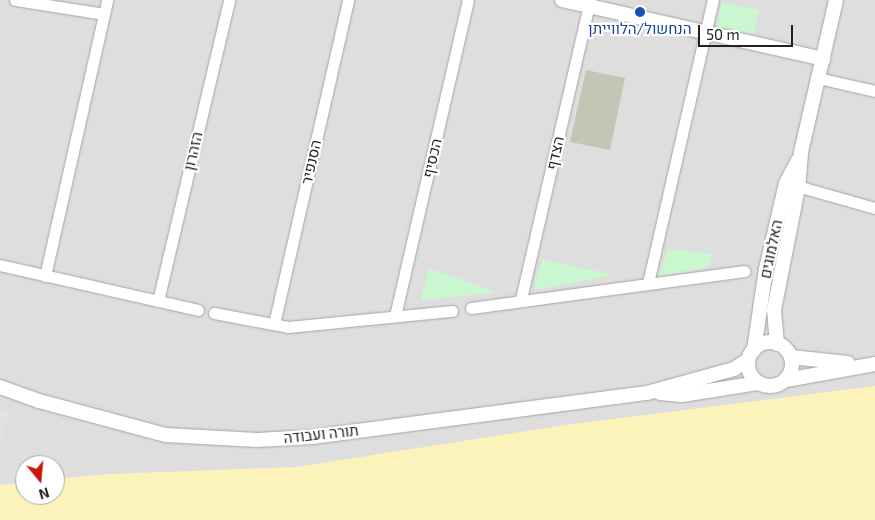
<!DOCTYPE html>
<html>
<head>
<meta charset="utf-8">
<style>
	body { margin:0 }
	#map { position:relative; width:875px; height:520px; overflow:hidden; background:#f1eee8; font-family:"Exo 2",Heebo,sans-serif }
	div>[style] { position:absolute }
	.residential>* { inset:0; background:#dfdede }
	.construction>* { inset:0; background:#c4c5b4 }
	.sand>* { inset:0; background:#fcf3bb }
	.park>* { inset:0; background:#c9f7cf }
	.parking>* { inset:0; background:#e1e1e1 }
	.roads { filter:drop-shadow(0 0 1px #a5a5a5) drop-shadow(0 0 1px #a5a5a5) }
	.minor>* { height:11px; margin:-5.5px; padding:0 5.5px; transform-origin:5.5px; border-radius:5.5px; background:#fff }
	.tertiary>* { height:14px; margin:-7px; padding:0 7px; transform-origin:7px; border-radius:7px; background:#fff }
	.tertiary>.ring { margin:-7px; padding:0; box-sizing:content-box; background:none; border:14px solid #fff; border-radius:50% }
	.dots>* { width:14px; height:14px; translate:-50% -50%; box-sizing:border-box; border:2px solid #fff; border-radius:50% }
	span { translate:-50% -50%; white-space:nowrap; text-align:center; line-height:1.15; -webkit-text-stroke:4.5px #fff; paint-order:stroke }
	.transit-label { font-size:15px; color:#164399 }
	.street-label { font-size:15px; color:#212121 }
	.north { position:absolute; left:15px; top:455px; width:50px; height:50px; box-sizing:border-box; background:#fff; border:1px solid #a6a6a6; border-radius:50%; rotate:163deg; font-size:14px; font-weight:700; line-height:20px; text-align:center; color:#212121 }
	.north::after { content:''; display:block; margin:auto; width:18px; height:22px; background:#c8160a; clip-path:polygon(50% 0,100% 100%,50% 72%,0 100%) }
	.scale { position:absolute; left:698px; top:25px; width:95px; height:22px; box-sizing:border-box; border:2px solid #212121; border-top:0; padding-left:6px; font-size:15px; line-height:18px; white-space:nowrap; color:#212121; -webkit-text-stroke:4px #fff; paint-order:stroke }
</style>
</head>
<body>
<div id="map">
	<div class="residential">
		<div style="clip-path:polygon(0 0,875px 0,875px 395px,339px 474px,112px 474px,55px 479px,55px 465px,25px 465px,25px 483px,0 485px)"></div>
	</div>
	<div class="construction">
		<div style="clip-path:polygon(586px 70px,625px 78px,610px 150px,570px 142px)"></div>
	</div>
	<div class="sand">
		<div style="clip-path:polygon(875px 386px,875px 520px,0 520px,0 485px,25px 483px,25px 495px,55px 495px,55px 479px,112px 474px,296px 467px,566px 425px)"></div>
	</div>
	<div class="park">
		<div style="clip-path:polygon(722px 2px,759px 10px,753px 37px,716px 29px)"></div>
		<div style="clip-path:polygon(668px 249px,712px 254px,710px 267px,659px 276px)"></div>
		<div style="clip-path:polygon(542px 259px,614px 275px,534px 290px)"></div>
		<div style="clip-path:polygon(429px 268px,496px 292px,421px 301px)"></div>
	</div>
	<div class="parking">
		<div style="clip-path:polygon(0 409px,9px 412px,0 444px)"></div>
	</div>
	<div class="roads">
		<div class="minor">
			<div style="left:15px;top:0;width:90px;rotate:8.9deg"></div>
			<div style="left:818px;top:78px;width:58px;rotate:12.8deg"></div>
			<div style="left:790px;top:184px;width:88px;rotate:15.8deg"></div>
			<div style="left:0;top:265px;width:203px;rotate:12.8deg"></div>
			<div style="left:45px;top:276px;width:283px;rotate:-77.3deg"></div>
			<div style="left:648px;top:283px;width:290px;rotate:-77.1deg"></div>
			<div style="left:521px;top:299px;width:307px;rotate:-77deg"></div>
			<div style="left:158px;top:301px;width:309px;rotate:-76.7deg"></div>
			<div style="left:471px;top:308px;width:276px;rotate:-7.7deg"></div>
			<div style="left:214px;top:313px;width:75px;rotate:10.7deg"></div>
			<div style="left:288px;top:327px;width:165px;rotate:-5.6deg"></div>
			<div style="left:395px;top:316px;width:324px;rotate:-77deg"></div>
			<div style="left:274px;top:324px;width:332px;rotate:-77.1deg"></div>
		</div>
		<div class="tertiary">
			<div style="left:562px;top:0;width:268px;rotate:12.7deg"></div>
			<div class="ring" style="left:748px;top:342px;width:30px;height:30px"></div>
			<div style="left:777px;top:344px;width:34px;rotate:-95deg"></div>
			<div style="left:774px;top:310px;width:124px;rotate:-78.9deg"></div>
			<div style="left:798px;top:188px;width:36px;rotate:-85deg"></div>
			<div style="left:801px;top:152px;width:156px;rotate:-77deg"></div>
			<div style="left:754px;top:350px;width:82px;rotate:-81.6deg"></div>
			<div style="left:766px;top:269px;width:88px;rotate:-76.9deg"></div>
			<div style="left:786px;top:183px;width:26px;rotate:-62deg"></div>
			<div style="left:791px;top:357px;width:57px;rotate:6deg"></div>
			<div style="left:786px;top:380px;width:90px;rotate:-10.2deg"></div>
			<div style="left:0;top:387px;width:41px;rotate:19.7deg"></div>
			<div style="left:39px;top:401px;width:131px;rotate:15deg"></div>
			<div style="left:166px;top:435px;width:91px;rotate:3.1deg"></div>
			<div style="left:257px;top:440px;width:55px;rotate:-3.1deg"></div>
			<div style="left:312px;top:437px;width:338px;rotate:-7.5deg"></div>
			<div style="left:647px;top:393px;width:90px;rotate:-15.4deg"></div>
			<div style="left:734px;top:369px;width:17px;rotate:-33deg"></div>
			<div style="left:660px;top:393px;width:22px;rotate:5deg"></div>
			<div style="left:682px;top:395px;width:78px;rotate:-8.9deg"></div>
		</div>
	</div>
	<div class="dots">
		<div style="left:640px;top:12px;background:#1a4fb4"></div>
	</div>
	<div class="transit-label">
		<span style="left:640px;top:29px">הנחשול/הלווייתן</span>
	</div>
	<div class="street-label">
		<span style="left:193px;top:151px;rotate:-77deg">הזהרון</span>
		<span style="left:555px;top:153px;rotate:-77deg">הצדף</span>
		<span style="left:432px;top:158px;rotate:-77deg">הכסיף</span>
		<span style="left:311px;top:162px;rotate:-77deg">הסנפיר</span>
		<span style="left:771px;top:249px;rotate:-78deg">האלמוגים</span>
		<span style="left:321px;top:434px;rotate:-6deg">תורה ועבודה</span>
	</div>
	<div class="north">N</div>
	<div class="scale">50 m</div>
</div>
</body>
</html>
